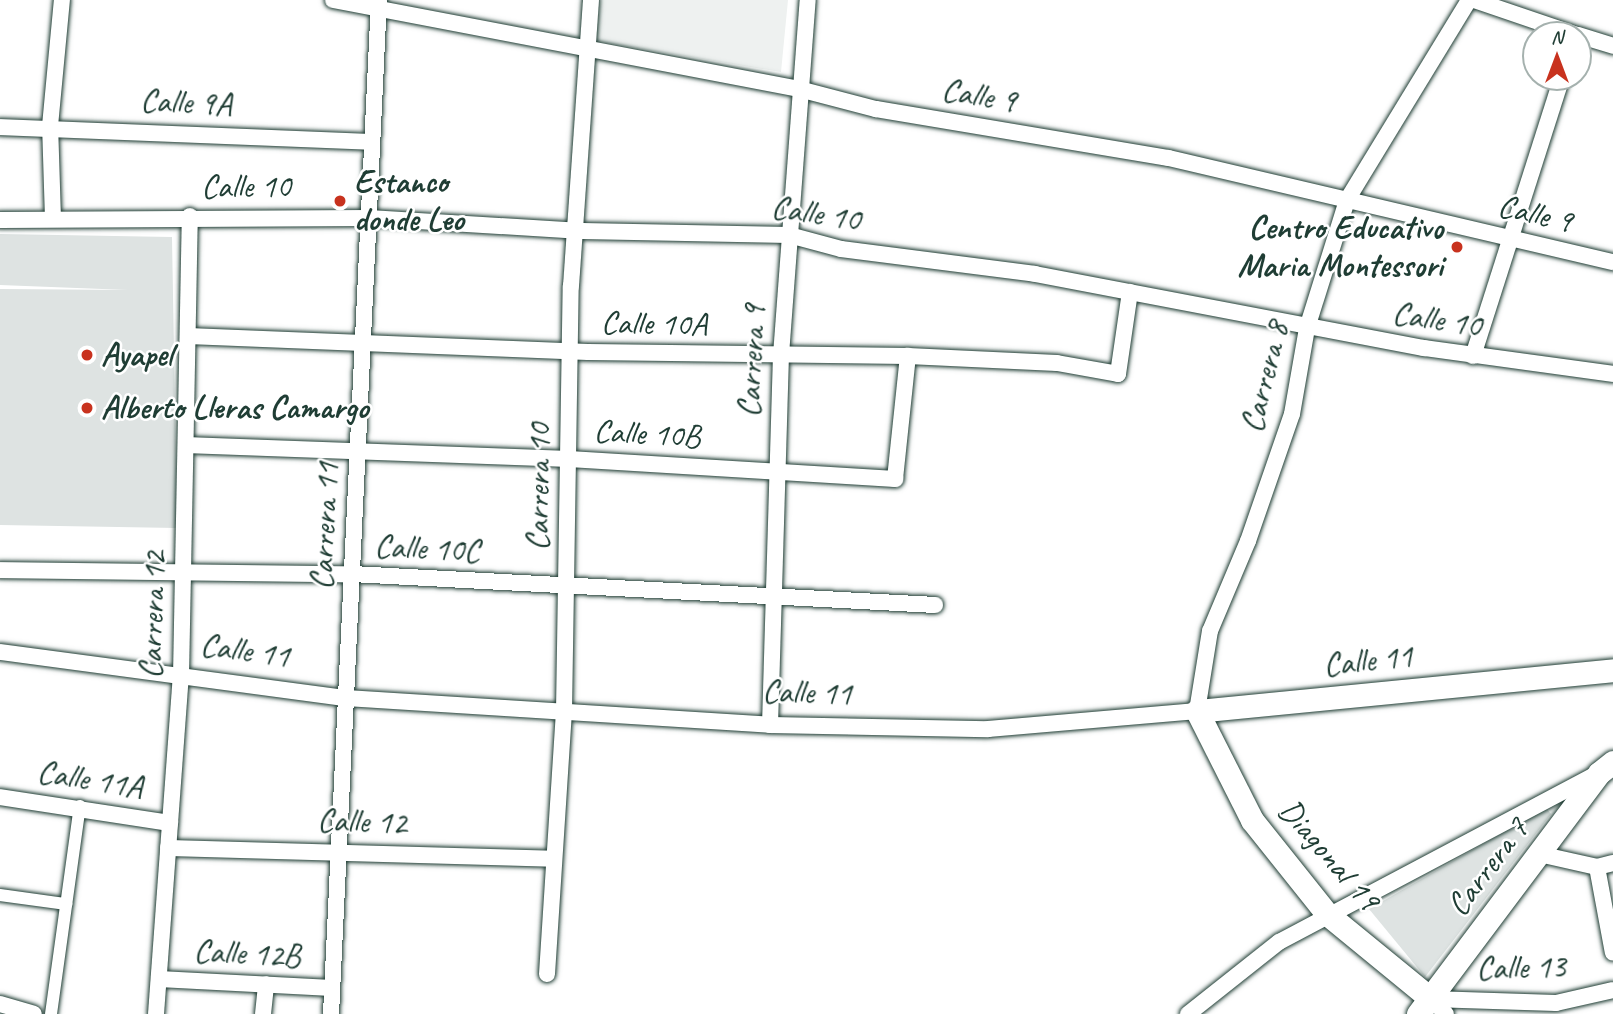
<!DOCTYPE html>
<html>
<head>
<meta charset="utf-8">
<style>
	body { margin:0 }
	#map { position:relative; width:1613px; height:1014px; overflow:hidden; background:#fff; font-family:Caveat,sans-serif }
	div>[style] { position:absolute }
	.built>* { inset:0; background:#eef1f0 }
	.green>* { inset:0; background:#dee3e2 }
	.roads { filter:drop-shadow(0 0 2px #1f3d34) drop-shadow(0 0 2px #1f3d34) }
	.pedestrian>* { height:12px; margin:-6px; padding:0 6px; transform-origin:6px; border-radius:6px; background:#fff }
	.minor>* { height:16px; margin:-8px; padding:0 8px; transform-origin:8px; border-radius:8px; background:#fff }
	.secondary>* { height:23px; margin:-11.5px; padding:0 11.5px; transform-origin:11.5px; border-radius:11.5px; background:#fff }
	.dots>* { width:19px; height:19px; translate:-50% -50%; box-sizing:border-box; border:4px solid #fff; border-radius:50% }
	span { translate:-50% -50%; white-space:nowrap; text-align:center; line-height:1.15; -webkit-text-stroke:5px #fff; paint-order:stroke }
	.street-label { font-size:33px; color:#1f3d34 }
	.poi-label { font-size:33px; color:#1f3d34; font-weight:700 }
	.left { translate:0 -50%; text-align:left }
	.right { translate:-100% -50%; text-align:right }
	.north { position:absolute; left:1522px; top:21px; width:70px; height:70px; box-sizing:border-box; background:#fff; border:2px solid #a5b1ae; border-radius:50%; rotate:0deg; font-size:19px; font-weight:700; line-height:28px; text-align:center; color:#1f3d34 }
	.north::after { content:''; display:block; margin:auto; width:24px; height:32px; background:#c8321e; clip-path:polygon(50% 0,100% 100%,50% 72%,0 100%) }
</style>
</head>
<body>
<div id="map">
	<div class="built">
		<div style="clip-path:polygon(601px 0,788px 0,781px 72px,596px 41px)"></div>
	</div>
	<div class="green">
		<div style="clip-path:polygon(0 234px,172px 237px,177px 528px,0 525px,0 289px,128px 290px,0 285px)"></div>
		<div style="clip-path:polygon(1546px 808px,1551px 814px,1425px 977px,1369px 909px)"></div>
	</div>
	<div class="roads">
		<div class="pedestrian">
			<div style="left:0;top:895px;width:67px;rotate:7.8deg"></div>
			<div style="left:51px;top:1014px;width:210px;rotate:-82.1deg"></div>
		</div>
		<div class="minor">
			<div style="left:333px;top:0;width:474px;rotate:10.8deg"></div>
			<div style="left:799px;top:89px;width:80px;rotate:14.6deg"></div>
			<div style="left:876px;top:109px;width:297px;rotate:9.5deg"></div>
			<div style="left:1169px;top:158px;width:456px;rotate:13.2deg"></div>
			<div style="left:1474px;top:0;width:109px;rotate:18.8deg"></div>
			<div style="left:1578px;top:35px;width:37px;rotate:17deg"></div>
			<div style="left:0;top:127px;width:369px;rotate:2.3deg"></div>
			<div style="left:53px;top:219px;width:93px;rotate:-91.8deg"></div>
			<div style="left:50px;top:126px;width:127px;rotate:-84.6deg"></div>
			<div style="left:0;top:220px;width:369px;rotate:-0.3deg"></div>
			<div style="left:369px;top:218px;width:213px;rotate:3.5deg"></div>
			<div style="left:582px;top:231px;width:207px;rotate:1.1deg"></div>
			<div style="left:789px;top:235px;width:54px;rotate:15.1deg"></div>
			<div style="left:841px;top:249px;width:196px;rotate:7.3deg"></div>
			<div style="left:1035px;top:274px;width:396px;rotate:10.8deg"></div>
			<div style="left:1424px;top:348px;width:191px;rotate:7.8deg"></div>
			<div style="left:188px;top:336px;width:400px;rotate:2.3deg"></div>
			<div style="left:588px;top:352px;width:320px;rotate:0.7deg"></div>
			<div style="left:908px;top:356px;width:149px;rotate:2.7deg"></div>
			<div style="left:1057px;top:363px;width:62px;rotate:10.2deg"></div>
			<div style="left:1118px;top:374px;width:83px;rotate:-81.7deg"></div>
			<div style="left:1473px;top:356px;width:293px;rotate:-72.3deg"></div>
			<div style="left:186px;top:445px;width:383px;rotate:2.1deg"></div>
			<div style="left:569px;top:459px;width:327px;rotate:3.5deg"></div>
			<div style="left:895px;top:479px;width:124px;rotate:-84deg"></div>
			<div style="left:0;top:570px;width:352px;rotate:0.7deg"></div>
			<div style="left:352px;top:574px;width:584px;rotate:3.04deg"></div>
			<div style="left:0;top:652px;width:349px;rotate:7.6deg"></div>
			<div style="left:346px;top:698px;width:425px;rotate:3.6deg"></div>
			<div style="left:770px;top:725px;width:218px;rotate:1.1deg"></div>
			<div style="left:988px;top:729px;width:210px;rotate:-4.9deg"></div>
			<div style="left:1197px;top:711px;width:81px;rotate:-80.8deg"></div>
			<div style="left:1210px;top:631px;width:98px;rotate:-67.1deg"></div>
			<div style="left:1248px;top:541px;width:134px;rotate:-70.9deg"></div>
			<div style="left:1292px;top:414px;width:87px;rotate:-80.1deg"></div>
			<div style="left:1307px;top:328px;width:134px;rotate:-72.6deg"></div>
			<div style="left:1347px;top:200px;width:234px;rotate:-58.6deg"></div>
			<div style="left:770px;top:725px;width:370px;rotate:-88.3deg"></div>
			<div style="left:781px;top:355px;width:356px;rotate:-85.7deg"></div>
			<div style="left:0;top:797px;width:172px;rotate:8.7deg"></div>
			<div style="left:168px;top:848px;width:386px;rotate:1.6deg"></div>
			<div style="left:1539px;top:854px;width:59px;rotate:12.6deg"></div>
			<div style="left:1597px;top:867px;width:16px;rotate:-14deg"></div>
			<div style="left:1597px;top:867px;width:87px;rotate:79.5deg"></div>
			<div style="left:547px;top:974px;width:263px;rotate:-86.3deg"></div>
			<div style="left:564px;top:712px;width:426px;rotate:-89.1deg"></div>
			<div style="left:571px;top:286px;width:287px;rotate:-86deg"></div>
			<div style="left:159px;top:979px;width:173px;rotate:3deg"></div>
			<div style="left:1431px;top:999px;width:125px;rotate:1.8deg"></div>
			<div style="left:1556px;top:1003px;width:58px;rotate:-12.8deg"></div>
			<div style="left:1431px;top:999px;width:21px;rotate:45deg"></div>
			<div style="left:0;top:1004px;width:35px;rotate:16deg"></div>
			<div style="left:156px;top:1014px;width:339px;rotate:-85.8deg"></div>
			<div style="left:181px;top:676px;width:460px;rotate:-88.9deg"></div>
			<div style="left:263px;top:1014px;width:30px;rotate:-84deg"></div>
			<div style="left:331px;top:1014px;width:1015px;rotate:-87.29deg"></div>
			<div style="left:1188px;top:1014px;width:116px;rotate:-38.4deg"></div>
			<div style="left:1279px;top:942px;width:357px;rotate:-27.9deg"></div>
		</div>
		<div class="secondary">
			<div style="left:1431px;top:999px;width:134px;rotate:-140.7deg"></div>
			<div style="left:1327px;top:914px;width:120px;rotate:-128.6deg"></div>
			<div style="left:1252px;top:820px;width:122px;rotate:-116.8deg"></div>
			<div style="left:1197px;top:711px;width:418px;rotate:-5.6deg"></div>
			<div style="left:1418px;top:1014px;width:301px;rotate:-53.1deg"></div>
			<div style="left:1599px;top:773px;width:18px;rotate:-38deg"></div>
		</div>
	</div>
	<div class="dots">
		<div style="left:340px;top:201px;background:#c8321e"></div>
		<div style="left:1457px;top:247px;background:#c8321e"></div>
		<div style="left:87px;top:355px;background:#c8321e"></div>
		<div style="left:87px;top:408px;background:#c8321e"></div>
	</div>
	<div class="street-label">
		<span style="left:979px;top:96px;rotate:10deg">Calle 9</span>
		<span style="left:186px;top:103px;rotate:3deg">Calle 9A</span>
		<span style="left:246px;top:187px">Calle 10</span>
		<span style="left:816px;top:214px;rotate:9deg">Calle 10</span>
		<span style="left:1535px;top:214px;rotate:13deg">Calle 9</span>
		<span style="left:1437px;top:320px;rotate:9deg">Calle 10</span>
		<span style="left:654px;top:324px;rotate:1deg">Calle 10A</span>
		<span style="left:752px;top:361px;rotate:-87deg">Carrera 9</span>
		<span style="left:1265px;top:377px;rotate:-76deg">Carrera 8</span>
		<span style="left:647px;top:434px;rotate:3deg">Calle 10B</span>
		<span style="left:539px;top:487px;rotate:-89deg">Carrera 10</span>
		<span style="left:325px;top:526px;rotate:-87deg">Carrera 11</span>
		<span style="left:427px;top:549px;rotate:3deg">Calle 10C</span>
		<span style="left:153px;top:615px;rotate:-88deg">Carrera 12</span>
		<span style="left:245px;top:651px;rotate:8deg">Calle 11</span>
		<span style="left:1368px;top:661px;rotate:-6deg">Calle 11</span>
		<span style="left:807px;top:693px;rotate:2deg">Calle 11</span>
		<span style="left:90px;top:780px;rotate:9deg">Calle 11A</span>
		<span style="left:362px;top:822px;rotate:2deg">Calle 12</span>
		<span style="left:1329px;top:855px;rotate:49deg">Diagonal 19</span>
		<span style="left:1488px;top:867px;rotate:-53deg">Carrera 7</span>
		<span style="left:247px;top:954px;rotate:3deg">Calle 12B</span>
		<span style="left:1521px;top:968px;rotate:-1deg">Calle 13</span>
	</div>
	<div class="poi-label">
		<span class="left" style="left:354px;top:201px">Estanco<br>donde Leo</span>
		<span class="right" style="left:1443px;top:247px">Centro Educativo<br>Maria Montessori</span>
		<span class="left" style="left:101px;top:355px">Ayapel</span>
		<span class="left" style="left:101px;top:408px">Alberto Lleras Camargo</span>
	</div>
	<div class="north">N</div>
</div>
</body>
</html>
